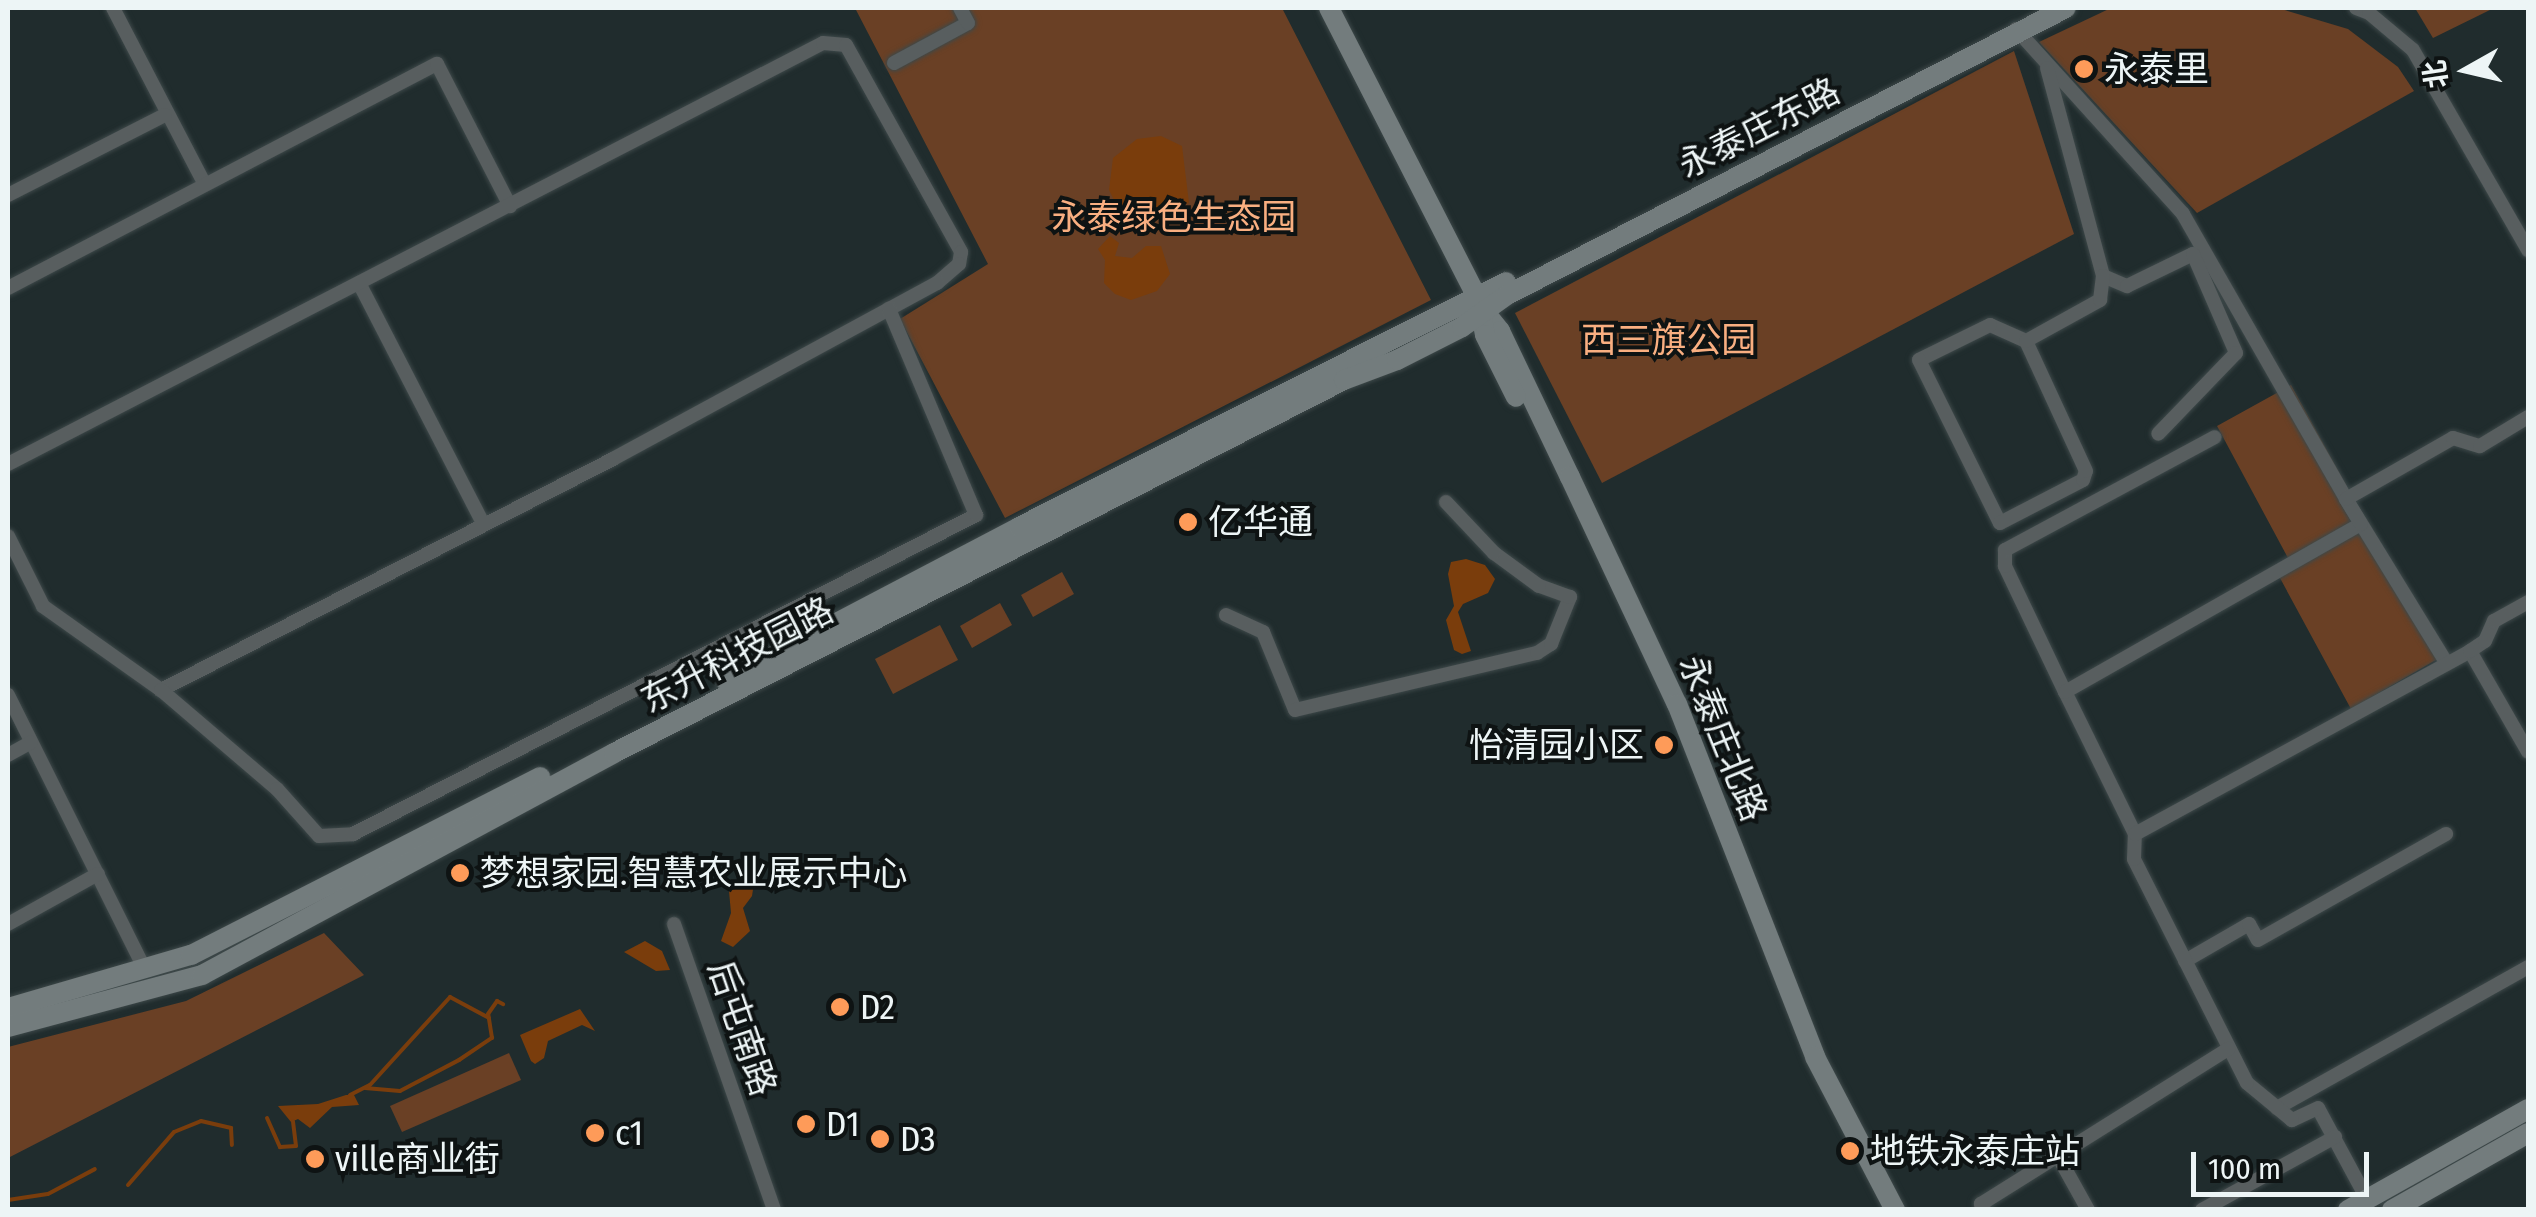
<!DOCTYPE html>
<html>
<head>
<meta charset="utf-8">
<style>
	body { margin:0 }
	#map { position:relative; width:2536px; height:1217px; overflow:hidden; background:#202c2d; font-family:"Fira Sans Condensed","Noto Sans SC",sans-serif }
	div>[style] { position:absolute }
	.green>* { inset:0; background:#6a4025 }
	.water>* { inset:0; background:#7a3d0c }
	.stream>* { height:4px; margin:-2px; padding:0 2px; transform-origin:2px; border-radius:2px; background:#7a3d0c }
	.roads { filter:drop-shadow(0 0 2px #3d4849) drop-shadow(0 0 2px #3d4849) }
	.street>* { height:14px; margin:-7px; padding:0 7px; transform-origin:7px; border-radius:7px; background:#585e5f }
	.secondary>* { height:20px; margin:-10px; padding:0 10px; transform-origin:10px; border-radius:10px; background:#737c7d }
	.dots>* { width:28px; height:28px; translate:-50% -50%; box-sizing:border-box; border:5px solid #0e1313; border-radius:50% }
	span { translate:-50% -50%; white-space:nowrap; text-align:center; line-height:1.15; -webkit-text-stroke:8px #0e1313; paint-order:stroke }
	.poi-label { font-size:35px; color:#edf5f6 }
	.left { translate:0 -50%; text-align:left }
	.right { translate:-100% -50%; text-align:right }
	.street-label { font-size:35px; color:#edf5f6 }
	.park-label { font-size:35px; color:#f9af81 }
	.frame { position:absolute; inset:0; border:10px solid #edf5f6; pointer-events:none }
	.north { position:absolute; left:2416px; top:20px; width:100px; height:100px; -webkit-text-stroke:8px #0e1313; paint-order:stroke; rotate:262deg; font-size:28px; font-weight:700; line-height:40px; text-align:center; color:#edf5f6 }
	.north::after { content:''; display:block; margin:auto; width:35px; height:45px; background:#edf5f6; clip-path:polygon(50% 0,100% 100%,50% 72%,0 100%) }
	.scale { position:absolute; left:2191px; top:1152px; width:178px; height:45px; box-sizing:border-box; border:5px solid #edf5f6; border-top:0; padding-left:12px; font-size:30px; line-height:35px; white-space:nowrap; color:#edf5f6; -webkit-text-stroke:8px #0e1313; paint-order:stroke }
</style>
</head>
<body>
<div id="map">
	<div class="green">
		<div style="clip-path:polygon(855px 8px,1282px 8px,1431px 300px,1005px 518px,900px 319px,988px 264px)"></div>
		<div style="clip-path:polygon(2111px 8px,2278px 8px,2348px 29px,2398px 67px,2414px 91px,2197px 213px,2039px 42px)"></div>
		<div style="clip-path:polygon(2415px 8px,2494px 8px,2433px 38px)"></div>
		<div style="clip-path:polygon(2014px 51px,2074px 234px,1602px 483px,1515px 313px)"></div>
		<div style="clip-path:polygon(2291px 385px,2441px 657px,2351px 709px,2274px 567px,2288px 558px,2217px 426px)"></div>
		<div style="clip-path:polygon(1062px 572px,1074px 594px,1033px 617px,1021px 595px)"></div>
		<div style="clip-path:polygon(1000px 603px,1012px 625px,972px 648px,960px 626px)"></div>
		<div style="clip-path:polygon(940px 625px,958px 660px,893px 694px,875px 659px)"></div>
		<div style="clip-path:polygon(324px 933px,364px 975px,8px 1158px,8px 1047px,186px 1001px)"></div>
		<div style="clip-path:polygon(509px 1053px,521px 1080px,402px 1132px,390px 1106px)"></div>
	</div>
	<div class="water">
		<div style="clip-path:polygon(1161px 136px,1182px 146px,1189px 203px,1149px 217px,1122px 216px,1109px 190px,1113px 158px,1137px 139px)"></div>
		<div style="clip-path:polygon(1110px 236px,1119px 243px,1115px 256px,1132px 258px,1146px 246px,1161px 246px,1170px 274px,1157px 291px,1131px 300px,1115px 294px,1104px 283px,1105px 260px,1098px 249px)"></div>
		<div style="clip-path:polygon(1466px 559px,1485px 565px,1495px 579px,1488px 593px,1463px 604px,1458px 612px,1471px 651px,1462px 654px,1454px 650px,1446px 620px,1454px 606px,1448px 574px,1451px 562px)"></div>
		<div style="clip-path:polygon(754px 883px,752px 896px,743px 908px,750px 931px,733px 947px,721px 941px,731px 913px,729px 891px)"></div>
		<div style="clip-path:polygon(645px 941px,662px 951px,670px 970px,656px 971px,624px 952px)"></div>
		<div style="clip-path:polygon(580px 1009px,595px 1031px,582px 1025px,548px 1041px,544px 1058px,535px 1064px,531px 1061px,520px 1035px)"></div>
		<div style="clip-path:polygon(346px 1095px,354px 1095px,359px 1105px,332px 1107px,310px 1128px,298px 1119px,291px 1122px,278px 1106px,318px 1104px)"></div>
	</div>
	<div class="stream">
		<div style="left:365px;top:1088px;width:35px;rotate:5deg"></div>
		<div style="left:400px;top:1091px;width:67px;rotate:-27.7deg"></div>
		<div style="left:459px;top:1060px;width:40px;rotate:-34deg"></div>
		<div style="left:492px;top:1038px;width:24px;rotate:-99deg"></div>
		<div style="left:488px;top:1014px;width:16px;rotate:-55deg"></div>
		<div style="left:497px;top:1001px;width:7px;rotate:27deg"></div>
		<div style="left:350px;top:1095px;width:22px;rotate:-27deg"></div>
		<div style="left:370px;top:1085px;width:119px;rotate:-47.7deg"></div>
		<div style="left:450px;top:997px;width:44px;rotate:28.3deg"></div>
		<div style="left:267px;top:1118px;width:32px;rotate:66deg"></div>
		<div style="left:280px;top:1147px;width:16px;rotate:-4deg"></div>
		<div style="left:296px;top:1146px;width:25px;rotate:-97deg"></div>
		<div style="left:128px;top:1185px;width:70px;rotate:-49deg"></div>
		<div style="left:174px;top:1132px;width:29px;rotate:-22deg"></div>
		<div style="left:201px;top:1121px;width:31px;rotate:13deg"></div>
		<div style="left:231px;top:1128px;width:17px;rotate:87deg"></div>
		<div style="left:8px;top:1200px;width:40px;rotate:-8.5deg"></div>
		<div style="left:48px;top:1194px;width:53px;rotate:-28deg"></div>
	</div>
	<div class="roads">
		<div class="street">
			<div style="left:113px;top:8px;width:199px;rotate:62.5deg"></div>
			<div style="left:2356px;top:8px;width:14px;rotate:21deg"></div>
			<div style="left:2369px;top:13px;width:57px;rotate:40.1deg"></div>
			<div style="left:2413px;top:50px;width:231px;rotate:60.1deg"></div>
			<div style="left:2016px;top:29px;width:249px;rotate:47.9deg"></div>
			<div style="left:2183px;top:214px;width:328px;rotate:60.2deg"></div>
			<div style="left:2346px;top:499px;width:193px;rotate:58.5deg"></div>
			<div style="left:894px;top:63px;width:84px;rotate:-28.4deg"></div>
			<div style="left:968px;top:23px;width:17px;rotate:-118deg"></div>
			<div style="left:2047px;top:68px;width:215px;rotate:74.9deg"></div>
			<div style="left:2103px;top:276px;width:26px;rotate:23deg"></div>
			<div style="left:2127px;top:286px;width:73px;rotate:-25.9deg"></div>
			<div style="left:2193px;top:254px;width:108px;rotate:66.5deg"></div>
			<div style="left:2236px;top:353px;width:112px;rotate:133.9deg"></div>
			<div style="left:8px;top:195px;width:176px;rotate:-27deg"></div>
			<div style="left:359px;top:283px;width:270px;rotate:62.7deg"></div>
			<div style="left:8px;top:288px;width:484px;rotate:-27.6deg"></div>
			<div style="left:437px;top:64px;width:160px;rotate:62.8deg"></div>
			<div style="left:2026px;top:341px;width:39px;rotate:-156deg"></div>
			<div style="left:1990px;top:325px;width:79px;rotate:153.8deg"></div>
			<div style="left:1919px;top:360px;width:182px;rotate:63.6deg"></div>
			<div style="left:2000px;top:523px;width:93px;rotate:-27.4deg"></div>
			<div style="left:2083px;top:480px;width:9px;rotate:-72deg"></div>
			<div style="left:2086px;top:471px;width:143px;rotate:-114.8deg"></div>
			<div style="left:2026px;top:341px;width:85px;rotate:-29deg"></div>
			<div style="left:2100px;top:300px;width:24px;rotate:-83deg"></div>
			<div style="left:8px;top:464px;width:917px;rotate:-27.32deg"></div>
			<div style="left:823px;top:43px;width:23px;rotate:5deg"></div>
			<div style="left:846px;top:45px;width:237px;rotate:60.9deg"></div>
			<div style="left:961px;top:252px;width:12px;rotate:99deg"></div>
			<div style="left:959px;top:264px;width:29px;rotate:139deg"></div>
			<div style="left:937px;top:283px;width:369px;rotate:151.5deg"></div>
			<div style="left:613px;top:459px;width:508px;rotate:152.93deg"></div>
			<div style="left:161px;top:690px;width:145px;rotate:-144.6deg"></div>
			<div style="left:43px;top:606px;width:78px;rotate:-116.6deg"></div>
			<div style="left:1226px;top:615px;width:41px;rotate:24.7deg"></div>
			<div style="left:1263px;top:632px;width:84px;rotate:67.7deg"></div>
			<div style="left:1295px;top:710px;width:249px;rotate:-13.3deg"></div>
			<div style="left:1537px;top:653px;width:17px;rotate:-33deg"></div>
			<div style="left:1551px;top:644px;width:51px;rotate:-68deg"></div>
			<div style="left:1570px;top:597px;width:33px;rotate:-160deg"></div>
			<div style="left:1539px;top:586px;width:56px;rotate:-143.7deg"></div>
			<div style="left:1494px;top:553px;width:70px;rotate:-133.3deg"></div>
			<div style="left:2470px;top:651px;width:116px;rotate:60.1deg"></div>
			<div style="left:161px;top:690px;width:153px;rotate:40.5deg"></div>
			<div style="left:277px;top:789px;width:63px;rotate:48.2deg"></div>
			<div style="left:319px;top:836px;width:34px;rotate:-3deg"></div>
			<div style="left:353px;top:834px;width:700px;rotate:-27.11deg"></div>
			<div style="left:976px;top:515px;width:224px;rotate:-112.9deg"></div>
			<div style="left:2065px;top:692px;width:140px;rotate:-115.5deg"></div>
			<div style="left:2005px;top:566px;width:16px;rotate:-90deg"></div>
			<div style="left:2005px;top:550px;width:238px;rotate:-28.3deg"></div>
			<div style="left:8px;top:695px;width:305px;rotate:63.5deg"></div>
			<div style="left:8px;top:755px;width:26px;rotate:-29deg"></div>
			<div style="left:2135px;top:834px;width:158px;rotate:-116.2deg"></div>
			<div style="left:2065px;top:692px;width:340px;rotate:-29.6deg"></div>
			<div style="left:2361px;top:524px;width:29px;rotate:-121deg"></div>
			<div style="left:2346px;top:499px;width:123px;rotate:-29.7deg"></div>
			<div style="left:2453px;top:438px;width:28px;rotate:17deg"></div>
			<div style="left:2480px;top:446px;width:56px;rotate:-31.1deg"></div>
			<div style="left:8px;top:924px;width:103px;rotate:-29.1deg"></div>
			<div style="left:674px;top:924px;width:303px;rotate:70.7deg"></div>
			<div style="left:2185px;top:961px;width:74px;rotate:-30deg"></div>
			<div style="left:2249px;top:924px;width:18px;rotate:61deg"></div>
			<div style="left:2258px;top:940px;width:216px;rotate:-29.4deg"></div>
			<div style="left:2277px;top:1108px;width:288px;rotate:-29.3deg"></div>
			<div style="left:2058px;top:1156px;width:62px;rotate:60.9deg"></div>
			<div style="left:2367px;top:1199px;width:103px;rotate:-118.3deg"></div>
			<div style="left:2318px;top:1108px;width:29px;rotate:155deg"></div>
			<div style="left:2292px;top:1120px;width:58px;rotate:-140.6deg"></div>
			<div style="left:2247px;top:1083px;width:251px;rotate:-116.8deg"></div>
			<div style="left:2134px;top:859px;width:25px;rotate:-88deg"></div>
			<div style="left:2135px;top:834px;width:382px;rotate:-28.6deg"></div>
			<div style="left:2470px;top:651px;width:18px;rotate:-34deg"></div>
			<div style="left:2485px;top:641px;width:22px;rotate:-66deg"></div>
			<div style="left:2494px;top:621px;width:39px;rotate:-29deg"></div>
			<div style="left:1984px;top:1210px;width:7px;rotate:-117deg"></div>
			<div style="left:1981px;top:1204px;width:292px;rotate:-32.1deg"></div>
			<div style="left:2202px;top:1210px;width:152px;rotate:-28.8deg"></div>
		</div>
		<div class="secondary">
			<div style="left:1329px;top:8px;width:340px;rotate:62.9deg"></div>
			<div style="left:1484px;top:311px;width:26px;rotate:51deg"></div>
			<div style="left:1500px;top:331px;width:162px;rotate:64.4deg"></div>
			<div style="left:1570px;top:477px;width:251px;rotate:64.8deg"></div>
			<div style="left:1677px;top:704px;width:379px;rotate:68.6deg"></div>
			<div style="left:1815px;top:1057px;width:173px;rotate:62.4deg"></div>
			<div style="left:1480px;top:309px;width:26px;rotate:79deg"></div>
			<div style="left:1485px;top:335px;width:69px;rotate:63.4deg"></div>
			<div style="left:726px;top:681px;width:331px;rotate:-27.7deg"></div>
			<div style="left:1019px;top:527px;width:545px;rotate:-26.71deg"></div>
			<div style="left:8px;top:1008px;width:191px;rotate:-16.2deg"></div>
			<div style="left:191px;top:955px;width:392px;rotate:-27deg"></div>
			<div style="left:8px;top:1027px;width:201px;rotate:-15deg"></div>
			<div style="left:202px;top:975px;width:468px;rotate:-28.3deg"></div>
			<div style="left:614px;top:753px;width:820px;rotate:-27.07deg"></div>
			<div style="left:1344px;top:380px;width:57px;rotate:-20.7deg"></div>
			<div style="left:1397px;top:360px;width:73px;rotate:-26.9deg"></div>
			<div style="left:1462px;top:327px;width:55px;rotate:-35.4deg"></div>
			<div style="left:1507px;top:295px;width:628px;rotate:-27.18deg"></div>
			<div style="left:2348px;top:1210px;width:206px;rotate:-29.3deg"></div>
			<div style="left:2392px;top:1210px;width:156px;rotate:-29.5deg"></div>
		</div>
	</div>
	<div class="dots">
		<div style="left:2084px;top:69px;background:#fe9b59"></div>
		<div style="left:1188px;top:522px;background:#fe9b59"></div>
		<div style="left:1664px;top:745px;background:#fe9b59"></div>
		<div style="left:460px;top:873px;background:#fe9b59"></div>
		<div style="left:840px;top:1007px;background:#fe9b59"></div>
		<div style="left:806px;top:1124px;background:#fe9b59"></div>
		<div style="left:595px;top:1133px;background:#fe9b59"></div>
		<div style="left:880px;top:1139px;background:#fe9b59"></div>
		<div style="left:1850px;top:1151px;background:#fe9b59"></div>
		<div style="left:315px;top:1159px;background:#fe9b59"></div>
	</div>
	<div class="poi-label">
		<span class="left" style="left:2104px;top:69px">永泰里</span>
		<span class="left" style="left:1208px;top:522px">亿华通</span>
		<span class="right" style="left:1644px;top:745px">怡清园小区</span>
		<span class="left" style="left:480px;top:873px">梦想家园.智慧农业展示中心</span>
		<span class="left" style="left:860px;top:1007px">D2</span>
		<span class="left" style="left:826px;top:1124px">D1</span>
		<span class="left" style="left:615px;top:1133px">c1</span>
		<span class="left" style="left:900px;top:1139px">D3</span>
		<span class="left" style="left:1870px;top:1151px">地铁永泰庄站</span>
		<span class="left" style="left:335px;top:1159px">ville商业街</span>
	</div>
	<div class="street-label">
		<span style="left:1759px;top:128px;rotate:-27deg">永泰庄东路</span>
		<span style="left:737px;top:655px;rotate:-27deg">东升科技园路</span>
		<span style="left:1723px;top:738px;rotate:68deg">永泰庄北路</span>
		<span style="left:742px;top:1028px;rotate:71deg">后屯南路</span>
	</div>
	<div class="park-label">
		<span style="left:1174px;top:217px">永泰绿色生态园</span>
		<span style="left:1669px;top:340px">西三旗公园</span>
	</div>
	<div class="frame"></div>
	<div class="north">北</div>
	<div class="scale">100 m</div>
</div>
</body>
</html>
